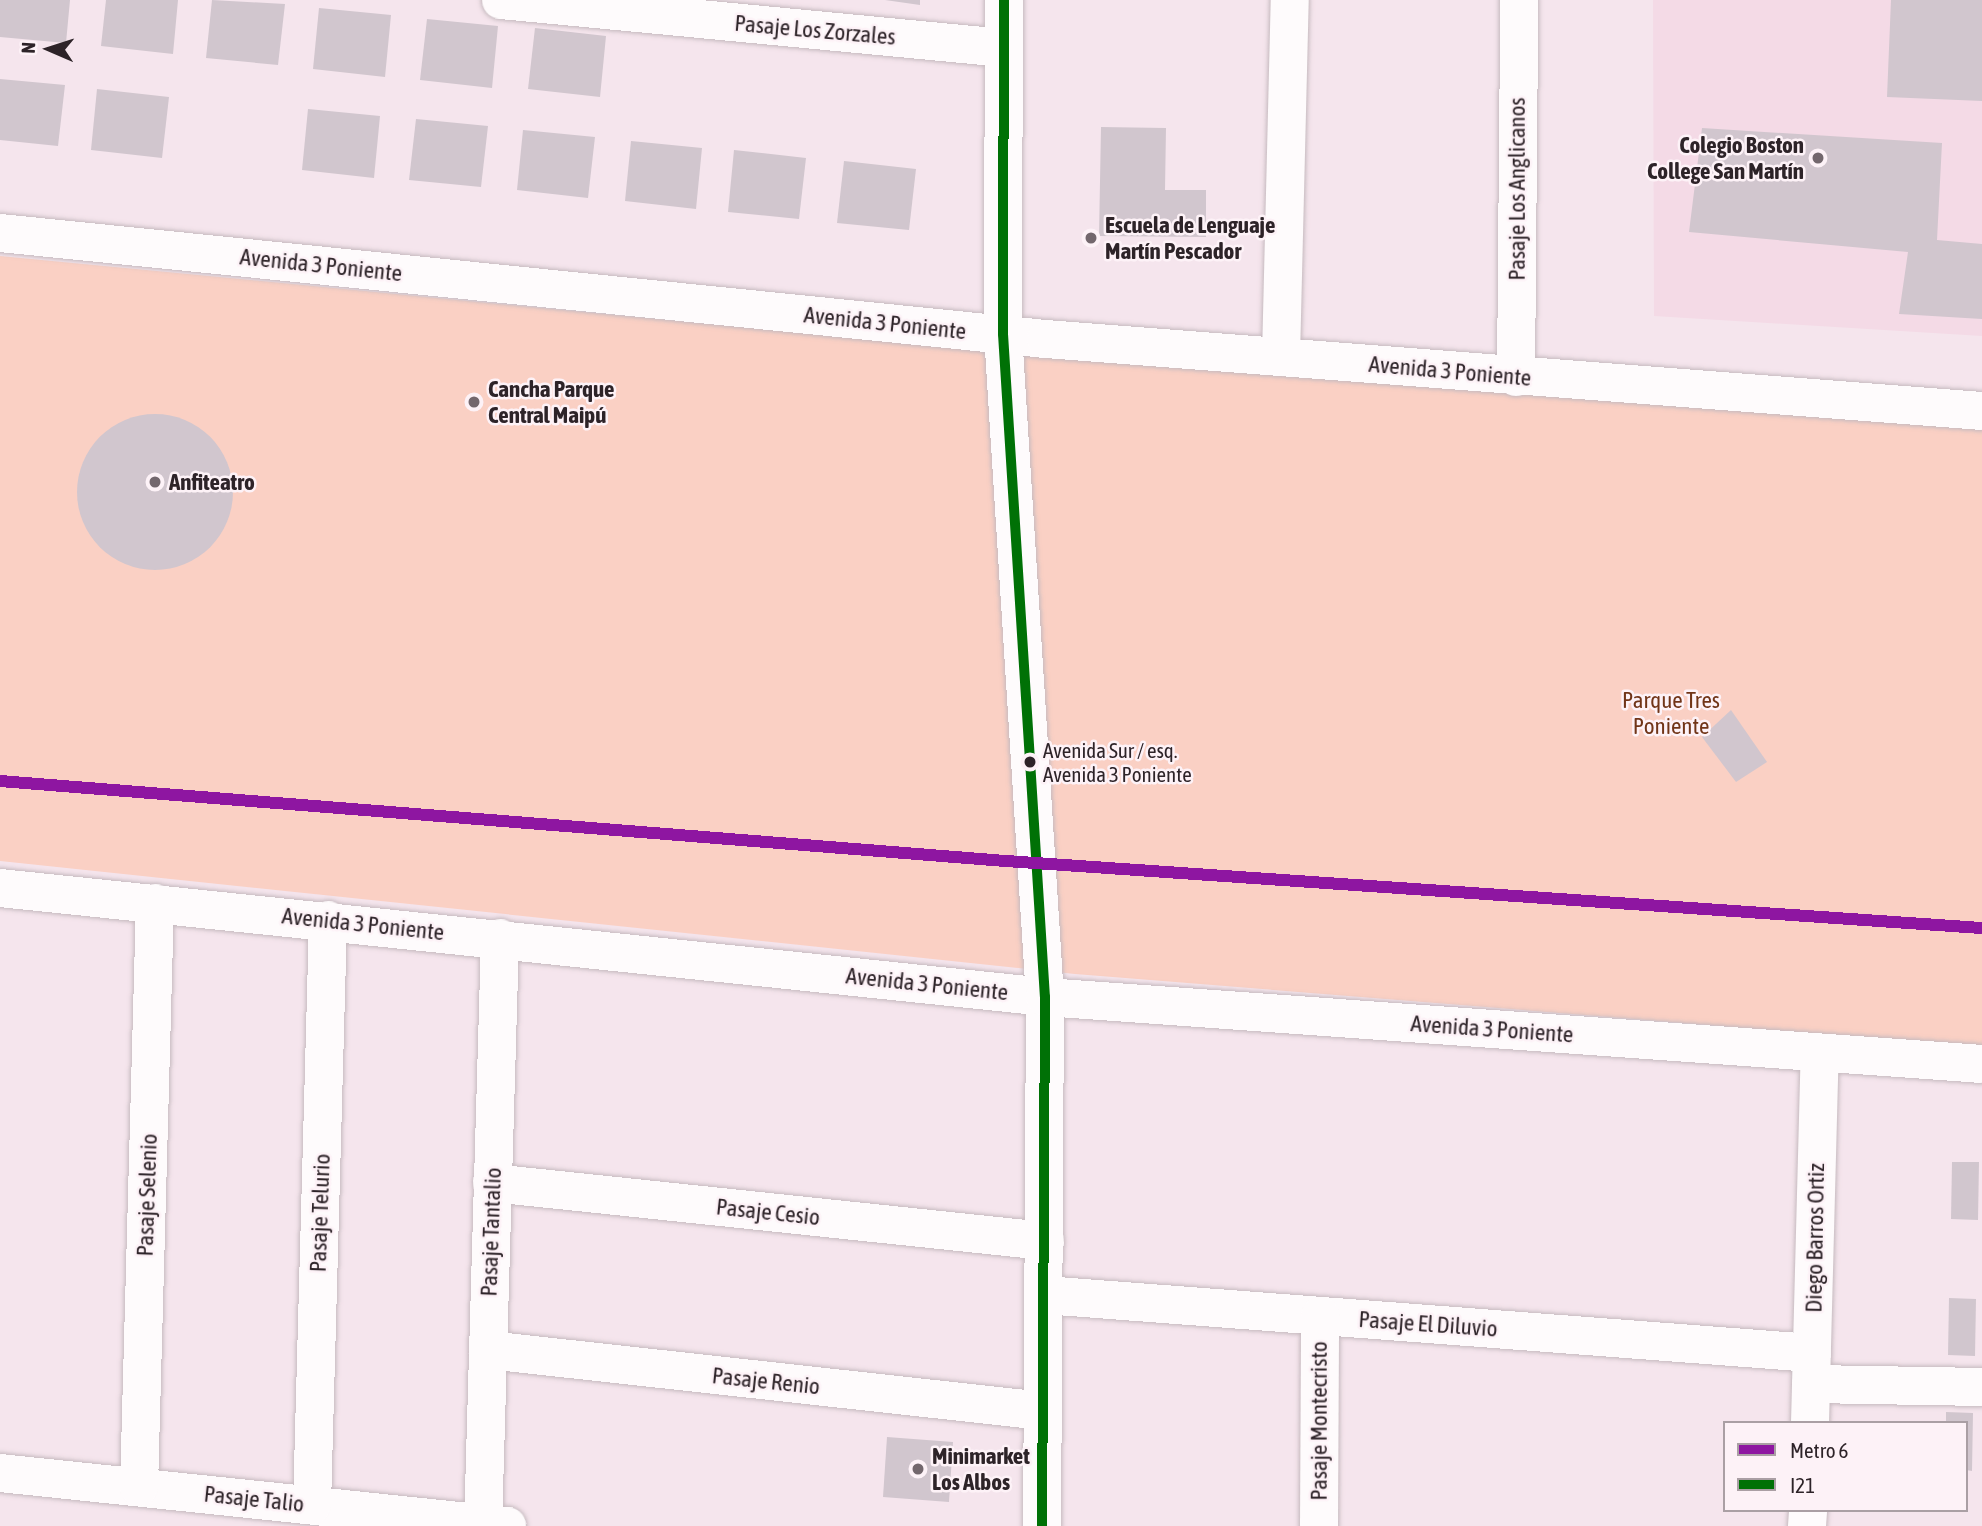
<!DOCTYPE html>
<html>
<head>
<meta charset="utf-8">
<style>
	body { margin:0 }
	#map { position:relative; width:1982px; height:1526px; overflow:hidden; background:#f5e5ed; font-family:"Asap Condensed",sans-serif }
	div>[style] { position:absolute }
	.built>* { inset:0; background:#f4dae6 }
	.green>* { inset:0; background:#fad0c4 }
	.building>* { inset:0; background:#d1c6ce }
	.round { border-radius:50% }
	.roads { filter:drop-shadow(0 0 2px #c6babf) drop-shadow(0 0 2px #c6babf) }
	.minor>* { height:38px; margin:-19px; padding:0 19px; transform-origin:19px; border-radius:19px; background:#fefbfc }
	.tertiary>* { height:38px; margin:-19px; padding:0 19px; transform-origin:19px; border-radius:19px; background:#fefbfc }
	.secondary>* { height:38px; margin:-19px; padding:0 19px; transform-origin:19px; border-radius:19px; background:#fefbfc }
	.bus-1>* { height:10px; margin:-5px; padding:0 5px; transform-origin:5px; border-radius:5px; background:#007106 }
	.metro-1>* { height:12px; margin:-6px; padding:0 6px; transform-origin:6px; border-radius:6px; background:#8e16a1 }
	.dots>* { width:19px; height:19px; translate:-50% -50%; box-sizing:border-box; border:4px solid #fdf2f7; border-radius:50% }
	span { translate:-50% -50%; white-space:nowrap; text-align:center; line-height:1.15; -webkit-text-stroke:5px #fdf2f7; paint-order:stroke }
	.bus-label { font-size:21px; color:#2d2328 }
	.left { translate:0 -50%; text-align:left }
	.street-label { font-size:23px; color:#2d2328 }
	.poi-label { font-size:23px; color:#2d2328; font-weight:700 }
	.right { translate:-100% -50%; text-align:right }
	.park-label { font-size:23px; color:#713518 }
	.legend { position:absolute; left:1723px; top:1421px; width:245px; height:91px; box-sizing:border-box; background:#fdf2f7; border:2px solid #aa9fa4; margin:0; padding:9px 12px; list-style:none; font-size:21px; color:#2d2328 }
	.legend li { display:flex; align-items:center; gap:14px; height:35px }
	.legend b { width:35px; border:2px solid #aa9fa4 }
	.north { position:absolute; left:14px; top:14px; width:70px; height:70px; -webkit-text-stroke:5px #fdf2f7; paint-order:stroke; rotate:273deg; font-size:19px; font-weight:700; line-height:28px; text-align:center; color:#2d2328 }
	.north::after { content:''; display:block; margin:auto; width:24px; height:32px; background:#2d2328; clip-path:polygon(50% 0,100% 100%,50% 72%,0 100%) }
</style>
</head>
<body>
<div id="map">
	<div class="built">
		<div style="clip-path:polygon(1653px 0,1982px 0,1982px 336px,1654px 316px)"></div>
	</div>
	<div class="green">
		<div style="clip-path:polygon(0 256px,1064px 358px,1982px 425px,1982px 1047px,1075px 974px,0 861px)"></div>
	</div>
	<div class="building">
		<div style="clip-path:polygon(0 0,70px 0,66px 43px,0 37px)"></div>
		<div style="clip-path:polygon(106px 0,178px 0,173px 54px,101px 46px)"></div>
		<div style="clip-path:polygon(212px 0,285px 4px,278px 65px,206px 58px)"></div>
		<div style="clip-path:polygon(885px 0,920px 0,920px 5px)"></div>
		<div style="clip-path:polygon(1891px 0,1982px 0,1982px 101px,1887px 97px)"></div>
		<div style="clip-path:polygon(319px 8px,391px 15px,385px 77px,313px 69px)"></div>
		<div style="clip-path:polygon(427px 19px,498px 26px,492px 88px,420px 80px)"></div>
		<div style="clip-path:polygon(535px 28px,606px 36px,600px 97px,528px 89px)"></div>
		<div style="clip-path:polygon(0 79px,65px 85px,58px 146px,0 140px)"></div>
		<div style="clip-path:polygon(97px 89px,169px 97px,162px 158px,91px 150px)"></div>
		<div style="clip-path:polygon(308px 109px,380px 116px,374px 178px,302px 170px)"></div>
		<div style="clip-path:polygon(416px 119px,488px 126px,481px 187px,409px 180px)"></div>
		<div style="clip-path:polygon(1101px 127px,1166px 128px,1165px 190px,1206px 190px,1206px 237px,1099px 236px)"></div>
		<div style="clip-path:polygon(1702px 128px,1942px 143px,1937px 240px,1982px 244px,1982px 319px,1899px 314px,1908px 252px,1689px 232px)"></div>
		<div style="clip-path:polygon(523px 130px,595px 137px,588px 198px,517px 190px)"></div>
		<div style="clip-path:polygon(631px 141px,702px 148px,696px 209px,625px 201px)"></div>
		<div style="clip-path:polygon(734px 150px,806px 158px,799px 219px,728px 212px)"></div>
		<div style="clip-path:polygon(844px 161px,916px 169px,909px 230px,837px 223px)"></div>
		<div class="round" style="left:77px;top:414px;width:156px;height:156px"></div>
		<div style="clip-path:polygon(1731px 710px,1767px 762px,1736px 782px,1702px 737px)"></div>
		<div style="clip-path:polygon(1952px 1162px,1979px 1162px,1978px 1220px,1951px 1219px)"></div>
		<div style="clip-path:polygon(1949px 1298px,1976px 1299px,1975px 1356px,1948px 1355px)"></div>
		<div style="clip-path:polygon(1946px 1412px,1973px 1413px,1972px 1471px,1966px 1470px,1966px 1423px,1946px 1423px)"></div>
		<div style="clip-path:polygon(887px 1437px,953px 1442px,949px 1502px,883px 1497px)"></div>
	</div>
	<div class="roads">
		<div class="minor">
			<div style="left:501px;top:0;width:505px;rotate:5.45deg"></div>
			<div style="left:1281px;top:357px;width:357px;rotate:-88.6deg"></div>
			<div style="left:1516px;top:377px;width:377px;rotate:-89.5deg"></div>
			<div style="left:492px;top:1183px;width:556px;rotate:5.99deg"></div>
			<div style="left:1044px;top:1295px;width:770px;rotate:4.32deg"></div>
			<div style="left:488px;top:1350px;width:558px;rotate:6.27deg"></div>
			<div style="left:1811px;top:1384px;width:171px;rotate:1deg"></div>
			<div style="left:1810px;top:1423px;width:370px;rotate:-88.5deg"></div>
			<div style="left:0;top:1473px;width:510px;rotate:5.97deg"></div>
			<div style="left:139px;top:1487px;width:584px;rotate:-88.43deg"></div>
			<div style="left:312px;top:1505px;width:585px;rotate:-88.43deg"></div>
			<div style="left:483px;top:1526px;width:588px;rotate:-88.34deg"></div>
			<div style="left:1319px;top:1526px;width:210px;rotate:-89.7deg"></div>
			<div style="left:1807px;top:1526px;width:16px;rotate:-86deg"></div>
		</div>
		<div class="tertiary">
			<div style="left:1004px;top:0;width:334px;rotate:90.2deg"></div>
			<div style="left:1003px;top:334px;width:664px;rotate:86.38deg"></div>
			<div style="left:1045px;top:997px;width:529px;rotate:90.32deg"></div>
			<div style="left:0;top:233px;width:1051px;rotate:5.79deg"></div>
			<div style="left:1046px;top:339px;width:939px;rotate:4.4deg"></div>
		</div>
		<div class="secondary">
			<div style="left:0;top:888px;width:1051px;rotate:5.95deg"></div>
			<div style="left:1045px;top:997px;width:939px;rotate:4.09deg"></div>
		</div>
	</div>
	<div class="bus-1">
		<div style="left:1004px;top:0;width:334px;rotate:90.2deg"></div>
		<div style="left:1003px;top:334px;width:664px;rotate:86.38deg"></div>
		<div style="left:1045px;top:997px;width:529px;rotate:90.32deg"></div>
	</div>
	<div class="metro-1">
		<div style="left:0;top:781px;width:1009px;rotate:4.55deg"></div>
		<div style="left:1006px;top:861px;width:978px;rotate:3.93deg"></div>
	</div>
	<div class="dots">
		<div style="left:1818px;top:158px;background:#73676d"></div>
		<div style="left:1091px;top:238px;background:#73676d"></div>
		<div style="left:474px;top:402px;background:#73676d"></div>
		<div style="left:155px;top:482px;background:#73676d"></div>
		<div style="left:1030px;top:762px;background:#2d2328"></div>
		<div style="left:918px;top:1469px;background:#73676d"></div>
	</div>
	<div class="bus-label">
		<span class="left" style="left:1043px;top:762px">Avenida Sur / esq.<br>Avenida 3 Poniente</span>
	</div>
	<div class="street-label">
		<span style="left:815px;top:30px;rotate:5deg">Pasaje Los Zorzales</span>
		<span style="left:1517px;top:189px;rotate:-90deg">Pasaje Los Anglicanos</span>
		<span style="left:321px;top:265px;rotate:6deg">Avenida 3 Poniente</span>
		<span style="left:885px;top:323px;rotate:6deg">Avenida 3 Poniente</span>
		<span style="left:1450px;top:371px;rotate:5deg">Avenida 3 Poniente</span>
		<span style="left:363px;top:924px;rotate:6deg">Avenida 3 Poniente</span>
		<span style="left:927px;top:984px;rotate:6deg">Avenida 3 Poniente</span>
		<span style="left:1492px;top:1029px;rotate:4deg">Avenida 3 Poniente</span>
		<span style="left:147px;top:1195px;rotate:-88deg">Pasaje Selenio</span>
		<span style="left:768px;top:1212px;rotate:6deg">Pasaje Cesio</span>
		<span style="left:320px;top:1213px;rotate:-88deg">Pasaje Telurio</span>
		<span style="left:491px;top:1232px;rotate:-88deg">Pasaje Tantalio</span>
		<span style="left:1815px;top:1238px;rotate:-89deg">Diego Barros Ortiz</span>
		<span style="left:1428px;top:1324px;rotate:4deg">Pasaje El Diluvio</span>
		<span style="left:766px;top:1381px;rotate:6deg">Pasaje Renio</span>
		<span style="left:1319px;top:1421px;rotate:-90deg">Pasaje Montecristo</span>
		<span style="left:254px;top:1499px;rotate:6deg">Pasaje Talio</span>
	</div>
	<div class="poi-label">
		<span class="right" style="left:1804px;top:158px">Colegio Boston<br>College San Martín</span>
		<span class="left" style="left:1105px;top:238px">Escuela de Lenguaje<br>Martín Pescador</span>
		<span class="left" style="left:488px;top:402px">Cancha Parque<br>Central Maipú</span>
		<span class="left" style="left:169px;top:482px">Anfiteatro</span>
		<span class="left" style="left:932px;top:1469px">Minimarket<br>Los Albos</span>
	</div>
	<div class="park-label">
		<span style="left:1671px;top:713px">Parque Tres<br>Poniente</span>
	</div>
	<ul class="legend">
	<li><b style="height:9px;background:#8e16a1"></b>Metro 6</li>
	<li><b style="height:9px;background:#007106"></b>I21</li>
	</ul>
	<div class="north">N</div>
</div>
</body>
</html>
